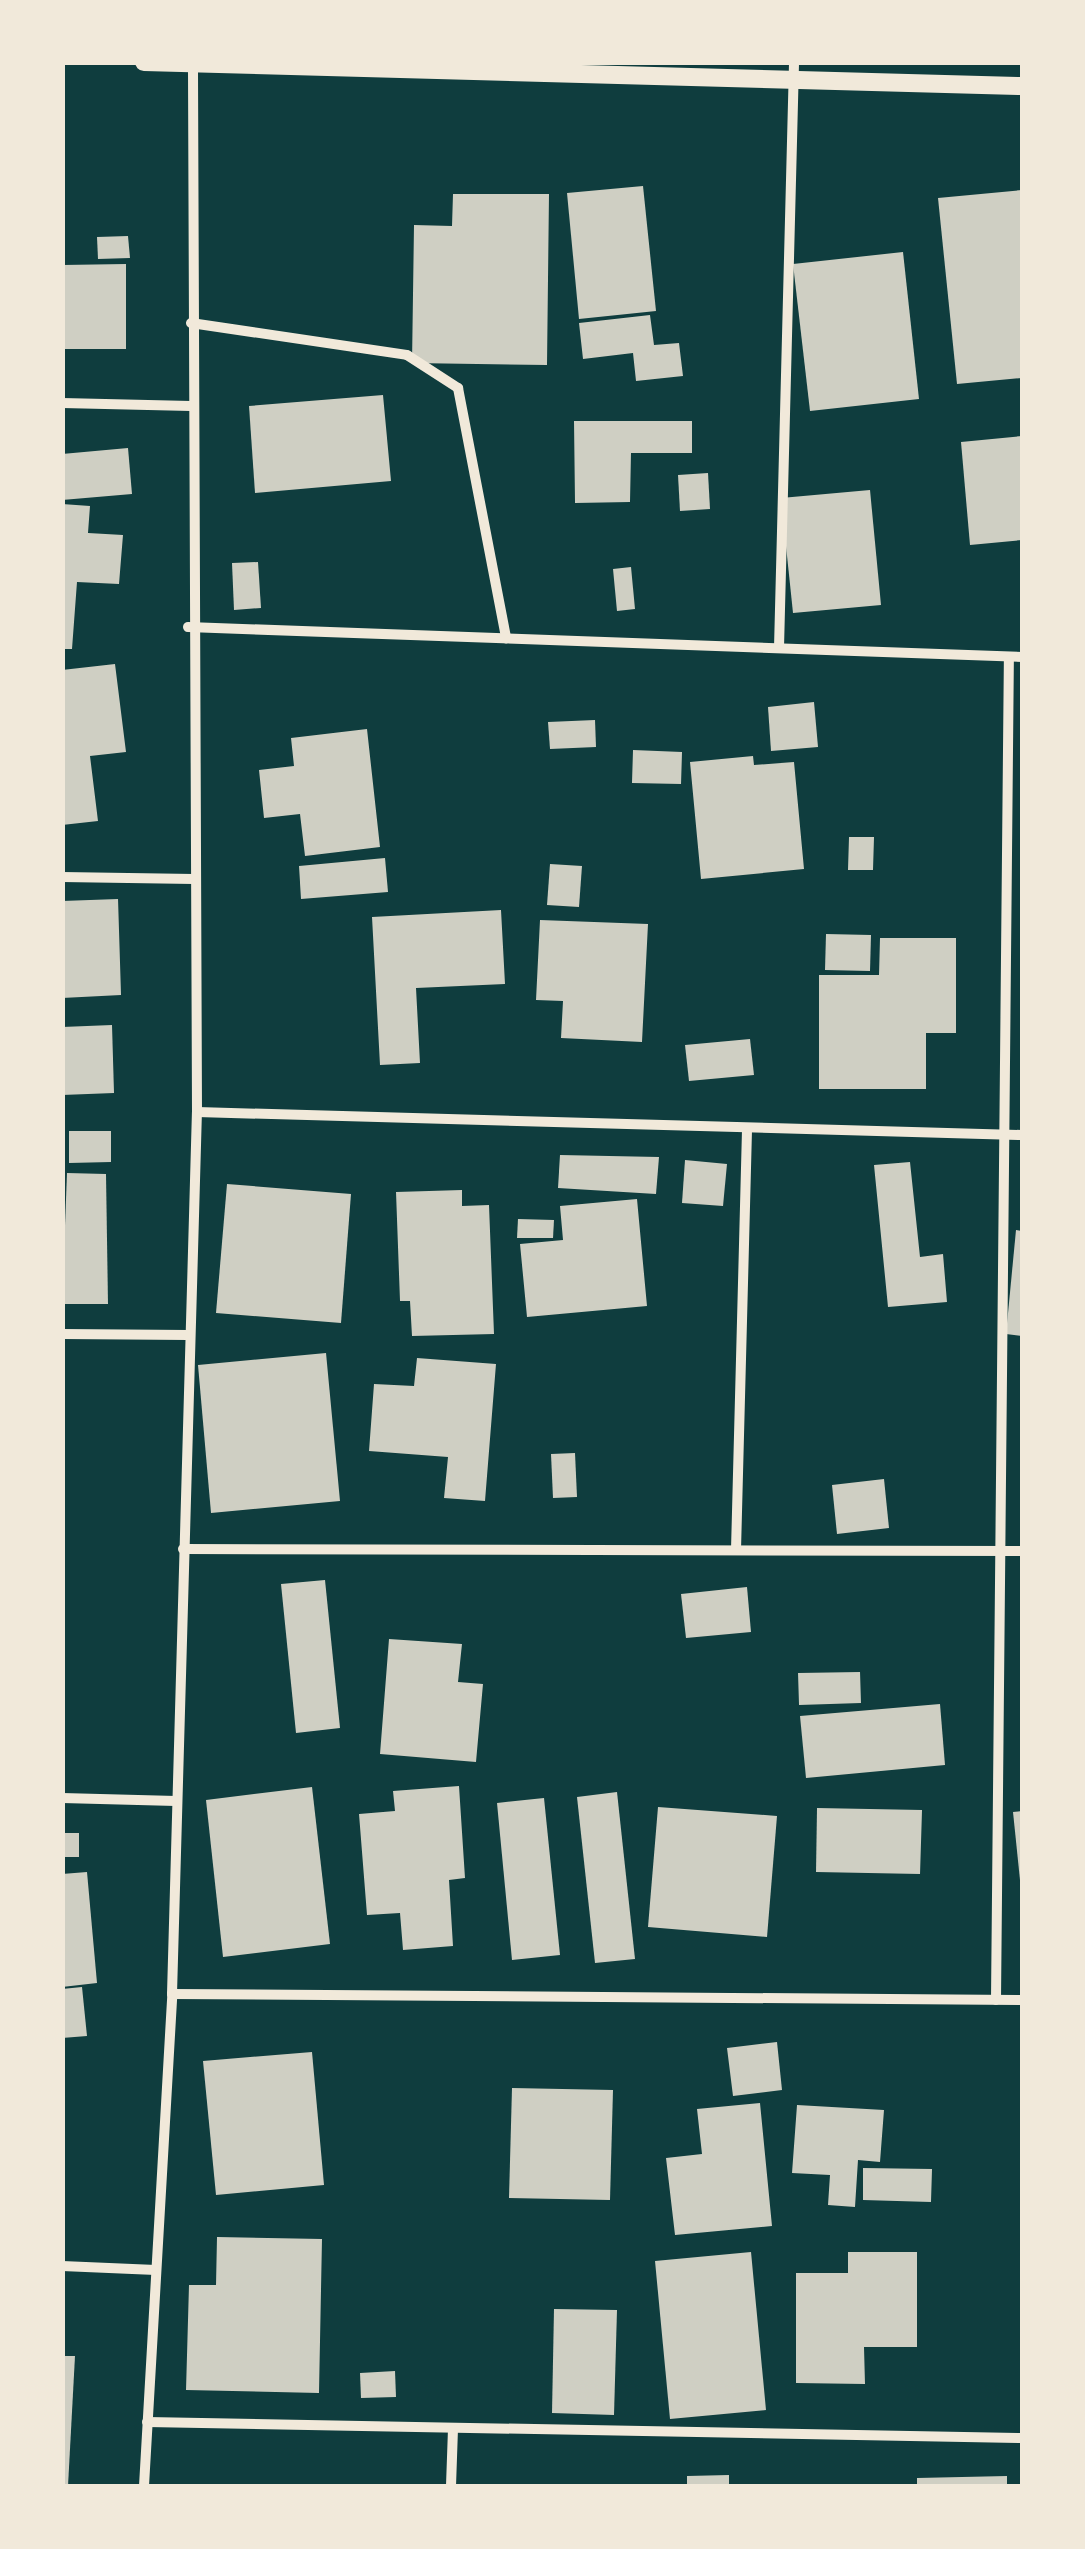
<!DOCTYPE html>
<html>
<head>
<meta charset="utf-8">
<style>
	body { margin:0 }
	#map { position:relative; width:1085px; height:2549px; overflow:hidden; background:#0f3d3e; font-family:Commissioner,sans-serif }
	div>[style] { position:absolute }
	.building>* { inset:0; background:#cfcfc3 }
	.minor>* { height:10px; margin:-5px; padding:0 5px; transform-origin:5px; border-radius:5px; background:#f1e9da }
	.tertiary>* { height:18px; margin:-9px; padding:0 9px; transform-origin:9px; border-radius:9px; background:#f1e9da }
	span { translate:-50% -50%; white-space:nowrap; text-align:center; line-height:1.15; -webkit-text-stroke:9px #f1e9da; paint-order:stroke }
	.frame { position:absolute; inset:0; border:65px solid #f1e9da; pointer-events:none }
</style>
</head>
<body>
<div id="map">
	<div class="building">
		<div style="clip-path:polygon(643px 186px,656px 311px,579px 319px,567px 193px)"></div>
		<div style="clip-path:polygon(1022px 190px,1022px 378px,957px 384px,938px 198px)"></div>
		<div style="clip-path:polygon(453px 194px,549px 194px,547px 365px,412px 363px,414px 225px,452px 226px)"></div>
		<div style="clip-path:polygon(128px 236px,130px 258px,98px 259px,97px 237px)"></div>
		<div style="clip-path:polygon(903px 252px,919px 399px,810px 411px,793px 264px)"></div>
		<div style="clip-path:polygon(126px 264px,126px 349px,62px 349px,62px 265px)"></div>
		<div style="clip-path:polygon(650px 315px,654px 345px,679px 343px,683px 376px,636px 381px,633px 353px,583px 359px,579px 323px)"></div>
		<div style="clip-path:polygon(383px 395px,391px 481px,255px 493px,249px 406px)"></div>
		<div style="clip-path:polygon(574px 421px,692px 421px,692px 453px,631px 453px,630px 502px,575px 503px)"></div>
		<div style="clip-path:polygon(1022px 436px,1022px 540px,970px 545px,961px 442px)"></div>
		<div style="clip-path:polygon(128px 448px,132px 494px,62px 500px,62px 454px)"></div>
		<div style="clip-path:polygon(708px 473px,710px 509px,680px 511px,678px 475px)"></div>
		<div style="clip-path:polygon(870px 490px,881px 605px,793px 613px,781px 498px)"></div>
		<div style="clip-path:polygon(62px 504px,90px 506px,88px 533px,123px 535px,119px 584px,77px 582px,72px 649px,62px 649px)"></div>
		<div style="clip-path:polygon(258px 562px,261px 608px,234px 610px,232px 563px)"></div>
		<div style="clip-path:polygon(631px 567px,635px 609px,617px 611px,613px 569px)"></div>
		<div style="clip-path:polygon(115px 664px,126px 752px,90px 756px,98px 821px,62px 825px,62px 670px)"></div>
		<div style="clip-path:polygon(814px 702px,818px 747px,771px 751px,768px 707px)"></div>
		<div style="clip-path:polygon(595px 720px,596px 747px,550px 749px,548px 722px)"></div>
		<div style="clip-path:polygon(367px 729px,380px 847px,305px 856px,300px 814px,264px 818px,259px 770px,294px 766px,291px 738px)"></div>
		<div style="clip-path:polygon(633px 750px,682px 752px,681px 784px,632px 783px)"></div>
		<div style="clip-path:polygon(753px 756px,754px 765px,794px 762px,804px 869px,701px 879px,690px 762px)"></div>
		<div style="clip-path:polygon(849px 837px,874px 837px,873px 870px,848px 870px)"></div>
		<div style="clip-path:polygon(385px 858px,388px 892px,301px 899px,299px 866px)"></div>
		<div style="clip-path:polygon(550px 864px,582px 866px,579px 907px,547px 905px)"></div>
		<div style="clip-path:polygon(118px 899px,121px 995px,62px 998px,62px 901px)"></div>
		<div style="clip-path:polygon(501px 910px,505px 984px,416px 988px,420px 1063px,380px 1065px,372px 917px)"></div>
		<div style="clip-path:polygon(540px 920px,648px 924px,642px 1042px,561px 1038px,563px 1001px,536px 1000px)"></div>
		<div style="clip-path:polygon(826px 934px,871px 935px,870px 971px,825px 970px)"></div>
		<div style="clip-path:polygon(880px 938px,956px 938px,956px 1033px,926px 1033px,926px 1089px,819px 1089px,819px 975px,879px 975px)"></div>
		<div style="clip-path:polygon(112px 1025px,114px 1093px,62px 1095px,62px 1027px)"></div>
		<div style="clip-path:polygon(750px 1039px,754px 1075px,689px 1081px,685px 1045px)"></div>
		<div style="clip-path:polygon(69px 1131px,111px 1131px,111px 1162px,69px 1163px)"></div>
		<div style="clip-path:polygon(560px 1155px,659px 1157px,656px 1194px,558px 1188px)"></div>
		<div style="clip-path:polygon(685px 1160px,727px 1164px,723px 1206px,682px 1203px)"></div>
		<div style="clip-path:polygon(910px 1162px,920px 1257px,943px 1254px,947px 1302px,888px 1307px,874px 1165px)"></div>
		<div style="clip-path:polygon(67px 1173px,106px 1174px,108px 1304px,62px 1304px)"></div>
		<div style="clip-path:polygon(227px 1184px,351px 1194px,341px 1323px,216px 1313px)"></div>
		<div style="clip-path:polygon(462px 1190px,462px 1206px,489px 1205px,494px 1334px,412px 1336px,410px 1301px,400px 1301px,396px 1192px)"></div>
		<div style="clip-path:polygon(637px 1199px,647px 1306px,527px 1317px,520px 1244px,563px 1240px,560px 1206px)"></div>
		<div style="clip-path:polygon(518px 1219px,554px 1220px,553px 1238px,517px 1238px)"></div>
		<div style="clip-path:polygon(1016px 1230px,1022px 1231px,1022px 1336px,1006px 1334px)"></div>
		<div style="clip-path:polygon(326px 1353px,340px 1501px,211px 1513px,198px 1365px)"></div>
		<div style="clip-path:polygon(417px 1358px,496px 1364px,485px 1501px,444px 1498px,448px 1457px,369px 1451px,374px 1384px,414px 1386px)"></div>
		<div style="clip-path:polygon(575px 1453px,577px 1497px,553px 1498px,551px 1454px)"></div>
		<div style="clip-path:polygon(884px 1479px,889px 1528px,837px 1534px,832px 1485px)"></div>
		<div style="clip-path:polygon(325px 1580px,340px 1728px,296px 1733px,281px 1584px)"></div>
		<div style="clip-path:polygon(747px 1587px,751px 1632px,686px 1638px,681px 1594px)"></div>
		<div style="clip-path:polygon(389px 1639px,462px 1644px,458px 1682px,483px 1684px,476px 1762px,380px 1754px)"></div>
		<div style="clip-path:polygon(860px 1672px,861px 1703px,799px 1705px,798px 1673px)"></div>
		<div style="clip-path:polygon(940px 1704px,945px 1765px,806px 1778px,800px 1716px)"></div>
		<div style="clip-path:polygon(459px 1786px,465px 1878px,449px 1880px,453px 1946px,403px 1950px,400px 1913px,367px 1915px,359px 1814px,395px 1811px,393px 1791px)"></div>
		<div style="clip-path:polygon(312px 1787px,330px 1944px,223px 1957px,206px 1800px)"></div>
		<div style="clip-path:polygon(617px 1792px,635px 1959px,595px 1963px,577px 1797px)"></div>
		<div style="clip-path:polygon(544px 1798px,560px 1955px,512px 1960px,497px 1803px)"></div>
		<div style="clip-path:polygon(658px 1807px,777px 1816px,767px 1937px,648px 1927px)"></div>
		<div style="clip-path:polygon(817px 1808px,922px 1810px,920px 1874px,816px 1872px)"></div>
		<div style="clip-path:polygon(1022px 1811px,1022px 1879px,1020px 1880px,1013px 1812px)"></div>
		<div style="clip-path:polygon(62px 1833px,79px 1833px,79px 1857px,62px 1857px)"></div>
		<div style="clip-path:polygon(87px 1872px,97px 1983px,62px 1987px,62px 1874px)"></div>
		<div style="clip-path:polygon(82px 1987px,87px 2036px,62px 2038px,62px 1989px)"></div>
		<div style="clip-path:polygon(777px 2042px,782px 2090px,733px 2096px,727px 2048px)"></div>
		<div style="clip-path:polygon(312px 2052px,324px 2185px,216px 2195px,203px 2061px)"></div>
		<div style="clip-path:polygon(512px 2088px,613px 2090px,610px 2200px,509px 2198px)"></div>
		<div style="clip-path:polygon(760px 2103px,772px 2226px,675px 2235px,666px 2158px,702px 2154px,697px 2109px)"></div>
		<div style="clip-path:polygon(797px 2105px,884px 2110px,880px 2162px,858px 2160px,855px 2207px,828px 2205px,830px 2175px,792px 2173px)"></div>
		<div style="clip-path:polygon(863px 2168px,932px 2169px,931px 2202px,863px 2200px)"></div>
		<div style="clip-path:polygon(217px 2237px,322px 2239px,319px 2393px,186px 2390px,189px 2285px,216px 2285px)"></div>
		<div style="clip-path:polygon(751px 2252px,766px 2410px,670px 2419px,655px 2261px)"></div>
		<div style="clip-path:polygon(848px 2252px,917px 2252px,917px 2347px,864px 2347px,865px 2384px,796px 2383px,796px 2273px,848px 2273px)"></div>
		<div style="clip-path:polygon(554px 2309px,617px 2310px,614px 2415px,552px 2413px)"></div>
		<div style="clip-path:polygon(62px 2356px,75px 2356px,68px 2486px,62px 2486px)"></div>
		<div style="clip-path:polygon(395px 2371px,396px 2397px,361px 2398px,360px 2373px)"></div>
		<div style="clip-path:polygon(729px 2475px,729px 2486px,687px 2486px,687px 2476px)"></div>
		<div style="clip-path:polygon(1007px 2476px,1007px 2486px,917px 2486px,917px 2478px)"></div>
	</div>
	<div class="minor">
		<div style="left:191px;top:323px;width:218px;rotate:8.4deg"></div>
		<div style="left:407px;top:355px;width:61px;rotate:32.9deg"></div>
		<div style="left:458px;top:388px;width:255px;rotate:79.1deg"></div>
		<div style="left:62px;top:403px;width:129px;rotate:1.3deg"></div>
		<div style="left:188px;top:627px;width:835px;rotate:2.06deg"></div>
		<div style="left:779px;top:648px;width:586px;rotate:-88.53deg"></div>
		<div style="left:62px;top:877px;width:132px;rotate:0.9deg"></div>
		<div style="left:197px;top:1112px;width:825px;rotate:1.6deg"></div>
		<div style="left:62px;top:1334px;width:126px;rotate:0.5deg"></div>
		<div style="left:183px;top:1549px;width:839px;rotate:0.14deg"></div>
		<div style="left:736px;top:1550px;width:420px;rotate:-88.5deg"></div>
		<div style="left:62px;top:1798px;width:114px;rotate:1.5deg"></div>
		<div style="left:172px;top:1994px;width:850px;rotate:0.4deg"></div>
		<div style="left:996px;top:2000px;width:1343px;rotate:-89.45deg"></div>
		<div style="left:62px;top:2266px;width:94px;rotate:2.4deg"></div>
		<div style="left:147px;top:2422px;width:875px;rotate:1.05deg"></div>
		<div style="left:144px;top:2486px;width:493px;rotate:-86.7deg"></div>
		<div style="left:172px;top:1994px;width:882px;rotate:-88.38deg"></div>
		<div style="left:197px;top:1112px;width:1048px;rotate:-90.22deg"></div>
		<div style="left:451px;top:2486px;width:56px;rotate:-88deg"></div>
	</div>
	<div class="tertiary">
		<div style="left:144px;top:62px;width:878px;rotate:1.57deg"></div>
	</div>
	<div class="frame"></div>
</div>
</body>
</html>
